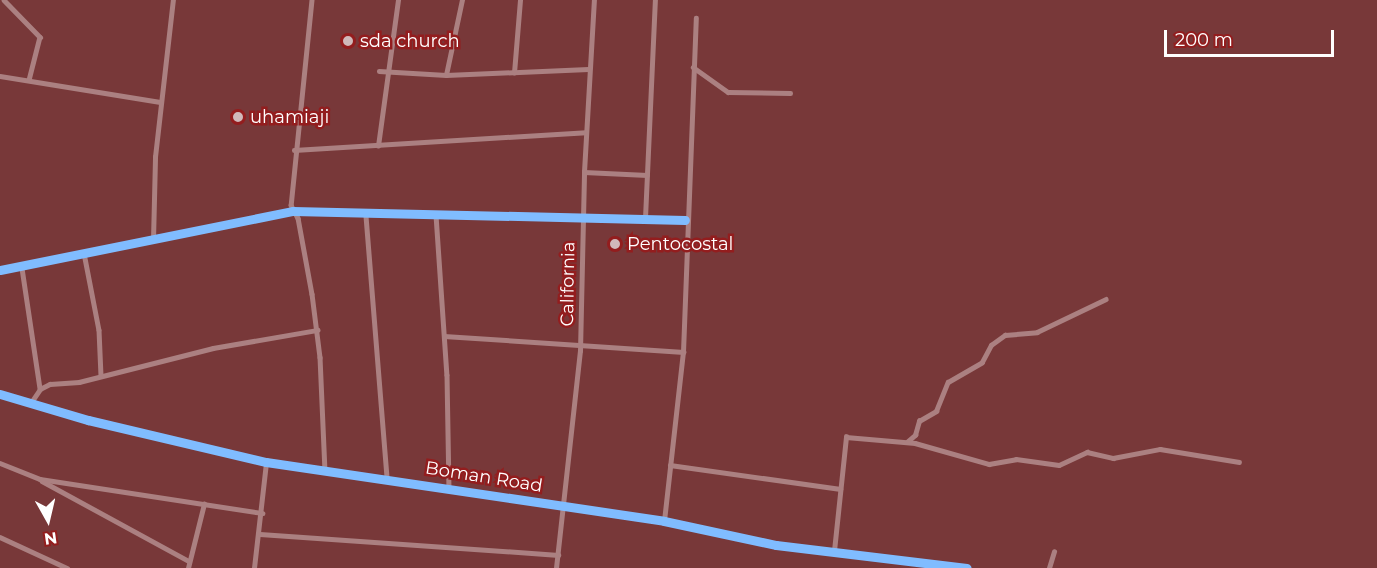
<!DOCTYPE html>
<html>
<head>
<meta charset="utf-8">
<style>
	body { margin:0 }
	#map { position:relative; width:1377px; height:568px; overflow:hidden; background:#783839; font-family:Montserrat,sans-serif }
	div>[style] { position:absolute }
	.street>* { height:4.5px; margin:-2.25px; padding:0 2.25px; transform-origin:2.25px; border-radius:2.25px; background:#ab8081 }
	.cycleway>* { height:9px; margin:-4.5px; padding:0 4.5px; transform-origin:4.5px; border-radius:4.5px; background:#80bcff }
	.dots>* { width:16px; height:16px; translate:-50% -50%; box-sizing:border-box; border:3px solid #931d1e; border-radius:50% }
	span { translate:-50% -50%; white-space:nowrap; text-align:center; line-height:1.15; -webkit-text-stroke:5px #931d1e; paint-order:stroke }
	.poi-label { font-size:18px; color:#fff }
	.left { translate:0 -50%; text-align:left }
	.street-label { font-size:18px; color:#fff }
	.north { position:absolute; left:18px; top:490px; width:60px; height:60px; -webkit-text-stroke:4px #931d1e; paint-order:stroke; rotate:172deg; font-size:16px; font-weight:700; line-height:24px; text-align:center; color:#fff }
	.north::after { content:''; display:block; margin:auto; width:21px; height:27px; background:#fff; clip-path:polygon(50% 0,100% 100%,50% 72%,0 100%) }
	.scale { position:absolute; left:1164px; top:30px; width:170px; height:27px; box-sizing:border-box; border:3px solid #fff; border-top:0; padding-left:8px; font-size:18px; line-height:21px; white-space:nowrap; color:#fff; -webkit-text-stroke:4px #931d1e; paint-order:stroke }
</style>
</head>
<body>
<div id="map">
	<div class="street">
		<div style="left:4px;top:0;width:52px;rotate:45.8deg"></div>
		<div style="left:40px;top:37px;width:44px;rotate:104.3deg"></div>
		<div style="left:312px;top:0;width:206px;rotate:95.8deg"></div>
		<div style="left:291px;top:205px;width:15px;rotate:62deg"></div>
		<div style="left:298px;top:218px;width:77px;rotate:79.6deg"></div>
		<div style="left:312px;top:294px;width:64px;rotate:82.8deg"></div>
		<div style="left:320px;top:357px;width:113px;rotate:87.5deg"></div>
		<div style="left:693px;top:67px;width:43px;rotate:35.5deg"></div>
		<div style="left:728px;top:92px;width:62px;rotate:0.9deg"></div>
		<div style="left:379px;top:71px;width:67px;rotate:3.4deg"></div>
		<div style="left:446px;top:75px;width:142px;rotate:-2.4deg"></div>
		<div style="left:514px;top:73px;width:73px;rotate:-85.3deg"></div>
		<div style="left:446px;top:75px;width:77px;rotate:-78deg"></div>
		<div style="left:0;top:76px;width:162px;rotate:9.2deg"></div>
		<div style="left:378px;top:146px;width:147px;rotate:-82.2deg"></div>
		<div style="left:294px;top:150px;width:292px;rotate:-3.5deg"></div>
		<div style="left:584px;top:172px;width:63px;rotate:2.7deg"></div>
		<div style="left:436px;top:215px;width:160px;rotate:86.1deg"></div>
		<div style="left:447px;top:375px;width:114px;rotate:89deg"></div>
		<div style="left:366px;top:216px;width:264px;rotate:85.4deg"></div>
		<div style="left:645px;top:218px;width:218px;rotate:-87.4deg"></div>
		<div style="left:153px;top:240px;width:83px;rotate:-88.6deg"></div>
		<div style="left:155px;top:157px;width:158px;rotate:-83.5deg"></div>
		<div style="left:84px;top:253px;width:78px;rotate:79deg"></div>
		<div style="left:99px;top:330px;width:45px;rotate:87.5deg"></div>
		<div style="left:22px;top:268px;width:122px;rotate:81.5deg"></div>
		<div style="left:0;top:270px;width:299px;rotate:-11.4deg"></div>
		<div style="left:293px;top:211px;width:392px;rotate:1.3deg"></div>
		<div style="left:444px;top:336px;width:240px;rotate:3.8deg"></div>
		<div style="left:0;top:394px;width:92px;rotate:16.5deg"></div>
		<div style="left:88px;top:420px;width:183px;rotate:13.3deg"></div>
		<div style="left:266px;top:462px;width:402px;rotate:8.4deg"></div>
		<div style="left:664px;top:521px;width:115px;rotate:12.1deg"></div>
		<div style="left:776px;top:545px;width:192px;rotate:6.9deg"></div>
		<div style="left:30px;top:404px;width:18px;rotate:-56deg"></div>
		<div style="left:40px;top:389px;width:11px;rotate:-27deg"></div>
		<div style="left:50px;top:384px;width:29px;rotate:-4deg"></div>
		<div style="left:79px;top:382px;width:138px;rotate:-14.2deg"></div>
		<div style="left:213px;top:348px;width:106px;rotate:-9.8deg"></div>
		<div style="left:907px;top:442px;width:11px;rotate:-41deg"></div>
		<div style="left:915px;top:435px;width:15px;rotate:-74deg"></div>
		<div style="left:919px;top:421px;width:20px;rotate:-30deg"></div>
		<div style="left:936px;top:411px;width:31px;rotate:-68deg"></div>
		<div style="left:948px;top:382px;width:39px;rotate:-30deg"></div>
		<div style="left:982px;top:362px;width:19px;rotate:-62deg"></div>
		<div style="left:991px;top:345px;width:17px;rotate:-36deg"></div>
		<div style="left:1005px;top:335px;width:32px;rotate:-5deg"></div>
		<div style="left:1037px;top:332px;width:76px;rotate:-25.6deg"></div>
		<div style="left:0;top:463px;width:43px;rotate:21.8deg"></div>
		<div style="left:40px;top:479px;width:225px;rotate:8.7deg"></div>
		<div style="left:670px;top:465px;width:172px;rotate:8deg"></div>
		<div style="left:42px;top:481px;width:167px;rotate:28.6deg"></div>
		<div style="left:664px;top:521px;width:170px;rotate:-83.6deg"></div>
		<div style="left:683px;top:352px;width:334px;rotate:-87.8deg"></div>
		<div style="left:260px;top:534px;width:299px;rotate:4deg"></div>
		<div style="left:0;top:537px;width:74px;rotate:24.8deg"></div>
		<div style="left:834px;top:551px;width:115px;rotate:-84deg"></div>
		<div style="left:846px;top:437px;width:69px;rotate:5deg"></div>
		<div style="left:915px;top:443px;width:77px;rotate:15.8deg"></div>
		<div style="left:989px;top:464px;width:27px;rotate:-10deg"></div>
		<div style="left:1016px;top:459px;width:43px;rotate:7.9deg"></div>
		<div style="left:1059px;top:465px;width:31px;rotate:-25deg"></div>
		<div style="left:1087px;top:452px;width:27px;rotate:13deg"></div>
		<div style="left:1113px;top:458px;width:48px;rotate:-10.8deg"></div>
		<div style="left:1160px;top:449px;width:80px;rotate:9.3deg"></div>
		<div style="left:188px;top:568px;width:66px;rotate:-76deg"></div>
		<div style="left:254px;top:568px;width:107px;rotate:-83.5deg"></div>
		<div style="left:556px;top:568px;width:218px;rotate:-83.7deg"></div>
		<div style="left:580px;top:351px;width:179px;rotate:-88.7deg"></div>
		<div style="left:584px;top:172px;width:172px;rotate:-86.7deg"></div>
		<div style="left:1049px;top:568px;width:17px;rotate:-73deg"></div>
	</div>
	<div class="cycleway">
		<div style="left:0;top:270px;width:299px;rotate:-11.4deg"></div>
		<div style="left:293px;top:211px;width:392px;rotate:1.3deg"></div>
		<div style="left:0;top:394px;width:92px;rotate:16.5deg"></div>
		<div style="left:88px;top:420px;width:183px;rotate:13.3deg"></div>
		<div style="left:266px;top:462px;width:402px;rotate:8.4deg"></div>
		<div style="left:664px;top:521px;width:115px;rotate:12.1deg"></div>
		<div style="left:776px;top:545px;width:192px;rotate:6.9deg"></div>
	</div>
	<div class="dots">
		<div style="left:348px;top:41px;background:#d0b9ba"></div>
		<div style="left:238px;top:117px;background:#d0b9ba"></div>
		<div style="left:615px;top:244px;background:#d0b9ba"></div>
	</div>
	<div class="poi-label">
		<span class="left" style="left:360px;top:41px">sda church</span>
		<span class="left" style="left:250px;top:117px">uhamiaji</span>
		<span class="left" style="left:627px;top:244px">Pentocostal</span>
	</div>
	<div class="street-label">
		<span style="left:568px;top:284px;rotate:-89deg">California</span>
		<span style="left:484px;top:477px;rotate:9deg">Boman Road</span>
	</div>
	<div class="north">N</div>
	<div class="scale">200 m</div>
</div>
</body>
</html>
